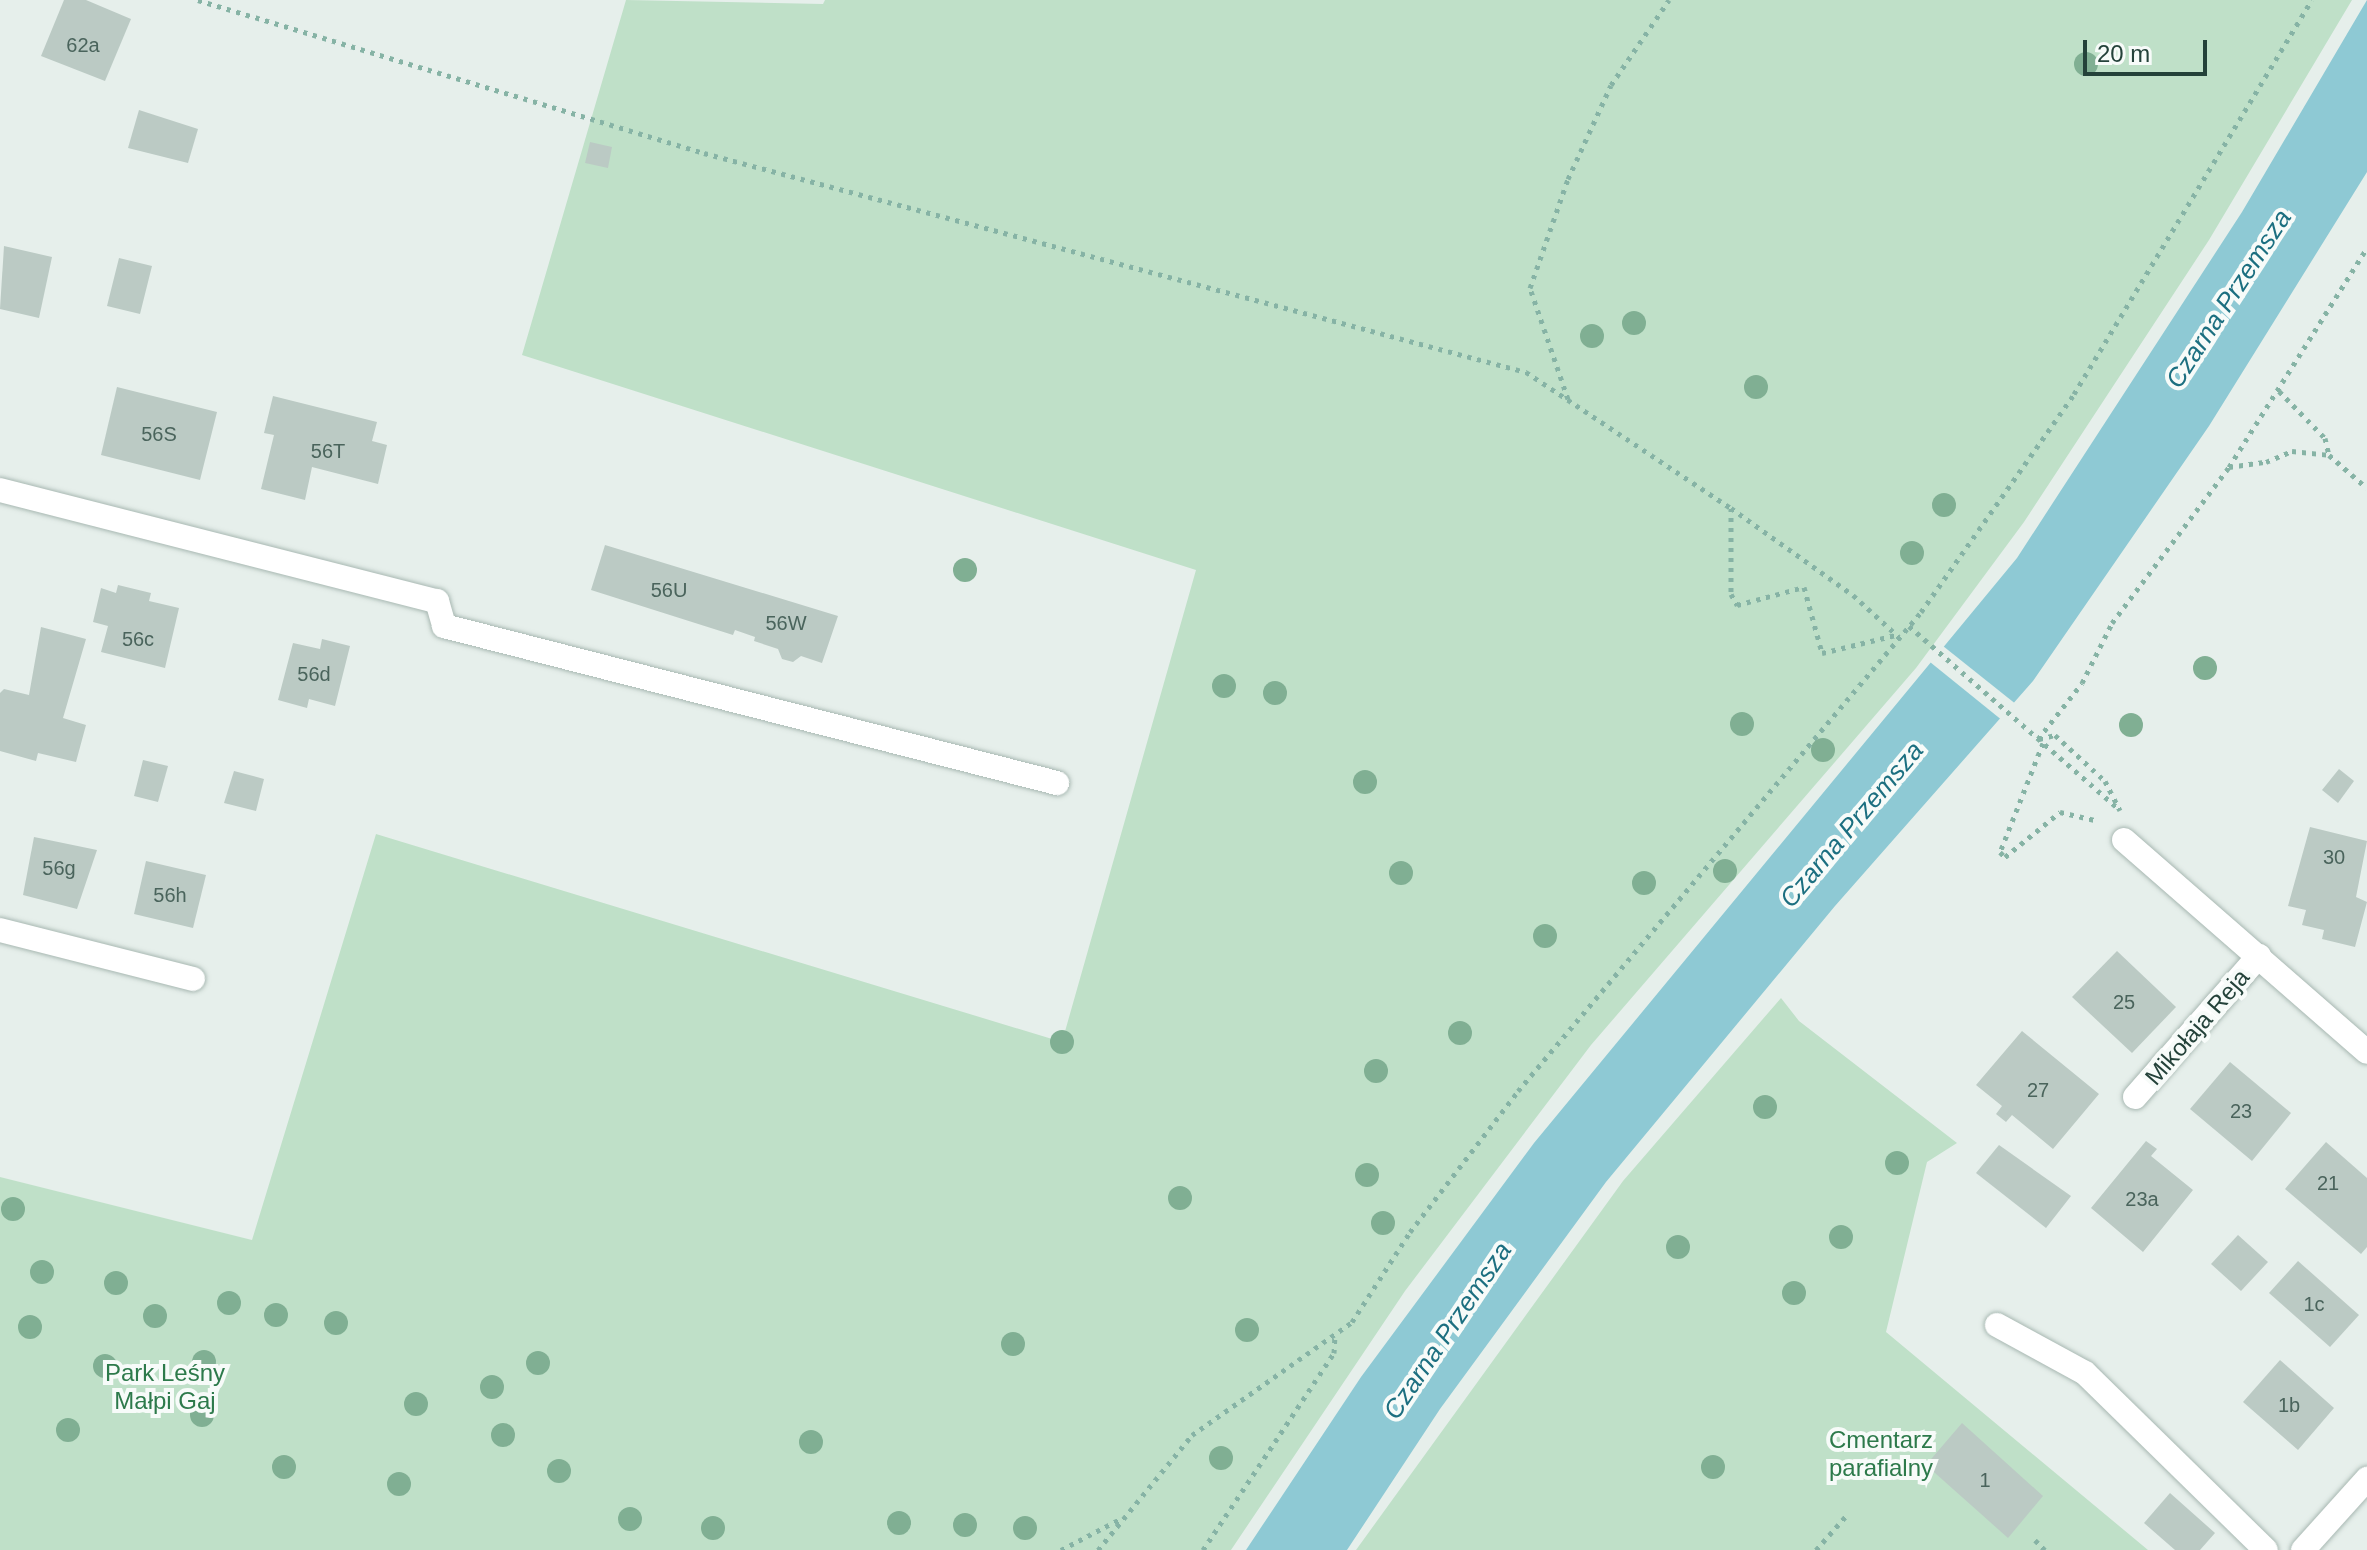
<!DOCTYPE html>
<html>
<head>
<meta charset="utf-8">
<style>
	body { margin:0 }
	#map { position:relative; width:2367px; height:1550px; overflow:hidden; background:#e6efeb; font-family:Arial,sans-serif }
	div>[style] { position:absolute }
	.green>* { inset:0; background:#bfe0c8 }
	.water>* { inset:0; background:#8ec9d4 }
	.pier>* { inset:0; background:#e6efeb }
	.building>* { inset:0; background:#bbcac4 }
	.path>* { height:5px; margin-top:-2.5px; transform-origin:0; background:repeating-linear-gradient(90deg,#86b3a5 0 4px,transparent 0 10px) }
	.roads { filter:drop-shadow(0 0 2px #a8b8b2) drop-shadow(0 0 2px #a8b8b2) }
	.minor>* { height:24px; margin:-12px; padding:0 12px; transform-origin:12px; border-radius:12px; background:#fff }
	.trees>* { width:24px; height:24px; margin:-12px; border-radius:50%; background:#80af93 }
	span { translate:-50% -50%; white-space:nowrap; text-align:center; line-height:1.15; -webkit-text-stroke:8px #f7fbf9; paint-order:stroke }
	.number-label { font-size:20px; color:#4a645c }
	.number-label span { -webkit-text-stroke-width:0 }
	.street-label { font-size:24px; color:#24423a }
	.park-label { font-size:24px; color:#2d7a4b }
	.water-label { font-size:26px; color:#1c6f80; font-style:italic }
	.scale { position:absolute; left:2083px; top:40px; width:124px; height:36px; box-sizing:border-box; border:4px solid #24423a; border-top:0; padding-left:10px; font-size:24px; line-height:28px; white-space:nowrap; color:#24423a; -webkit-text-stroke:6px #f7fbf9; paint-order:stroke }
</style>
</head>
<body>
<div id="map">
	<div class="green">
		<div style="clip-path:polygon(626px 0,823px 4px,825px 0,2352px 0,2209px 240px,2024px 522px,1916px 668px,1591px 1045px,1405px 1291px,1231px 1550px,0 1550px,0 1177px,252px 1240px,376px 834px,1062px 1042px,1196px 570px,522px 355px)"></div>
		<div style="clip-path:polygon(1781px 998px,1799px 1021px,1957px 1143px,1927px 1162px,1886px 1332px,2148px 1550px,1356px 1550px,1623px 1181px)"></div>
	</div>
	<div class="water">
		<div style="clip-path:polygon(2367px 0,2367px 172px,2209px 426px,2033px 681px,1835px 906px,1606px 1182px,1440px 1409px,1347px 1550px,1246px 1550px,1361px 1377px,1534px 1143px,2017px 558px,2242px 212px)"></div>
	</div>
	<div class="pier">
		<div style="clip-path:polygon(1943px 646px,2017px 705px,2003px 721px,1930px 662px)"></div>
	</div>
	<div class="building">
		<div style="clip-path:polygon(64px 0,86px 0,131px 19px,105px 81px,41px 56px)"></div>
		<div style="clip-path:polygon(139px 110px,198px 129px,188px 163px,128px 148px)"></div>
		<div style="clip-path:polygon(590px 142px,612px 147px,608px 168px,585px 163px)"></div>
		<div style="clip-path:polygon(4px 246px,52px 257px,39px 318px,0 309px)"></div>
		<div style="clip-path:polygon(119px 258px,152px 266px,140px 314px,107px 306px)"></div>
		<div style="clip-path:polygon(117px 387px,217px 412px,200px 480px,101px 455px)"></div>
		<div style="clip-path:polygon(273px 396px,377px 422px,372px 441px,387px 445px,378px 484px,312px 467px,305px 500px,261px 489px,274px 435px,264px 433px)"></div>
		<div style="clip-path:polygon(605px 545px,838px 616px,822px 663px,801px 656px,793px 662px,782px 659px,778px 649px,754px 641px,755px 637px,735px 630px,733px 635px,591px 590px)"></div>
		<div style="clip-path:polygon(118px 585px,151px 593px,149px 601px,179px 608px,165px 668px,101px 652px,108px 626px,93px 622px,101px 588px,116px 593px)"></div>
		<div style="clip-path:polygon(41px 627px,86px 639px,63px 718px,86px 725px,76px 762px,38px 753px,36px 761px,0 751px,0 693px,4px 689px,29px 695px)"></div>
		<div style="clip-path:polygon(322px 639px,350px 646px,335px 706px,309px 699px,307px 708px,278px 700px,293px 643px,320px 649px)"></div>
		<div style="clip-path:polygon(143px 760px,168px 766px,158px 802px,134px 796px)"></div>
		<div style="clip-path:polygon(2339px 769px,2354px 781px,2338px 803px,2322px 790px)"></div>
		<div style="clip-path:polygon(234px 771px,264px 779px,256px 811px,224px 803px)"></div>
		<div style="clip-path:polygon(2310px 827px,2367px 841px,2356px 897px,2367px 902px,2355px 947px,2322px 939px,2324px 930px,2302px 925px,2306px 910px,2288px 906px)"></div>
		<div style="clip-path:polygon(34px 837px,97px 850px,77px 909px,23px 895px)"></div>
		<div style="clip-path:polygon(146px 861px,206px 875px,193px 928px,134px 914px)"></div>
		<div style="clip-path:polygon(2117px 951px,2176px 1007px,2132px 1053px,2072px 997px)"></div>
		<div style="clip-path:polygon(2022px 1031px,2099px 1094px,2053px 1149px,2012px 1115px,2006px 1122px,1996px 1114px,2002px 1106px,1976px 1085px)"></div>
		<div style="clip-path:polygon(2230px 1062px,2291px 1113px,2252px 1161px,2190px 1109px)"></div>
		<div style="clip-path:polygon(2146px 1141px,2157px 1149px,2151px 1156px,2193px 1190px,2143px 1252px,2091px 1208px)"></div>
		<div style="clip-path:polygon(2326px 1142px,2367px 1178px,2367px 1247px,2361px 1254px,2285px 1189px)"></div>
		<div style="clip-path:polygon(1999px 1145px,2071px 1196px,2046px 1228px,1976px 1173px)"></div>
		<div style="clip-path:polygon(2238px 1235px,2268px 1262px,2241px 1291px,2211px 1264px)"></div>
		<div style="clip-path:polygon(2298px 1261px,2359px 1315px,2330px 1347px,2269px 1293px)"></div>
		<div style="clip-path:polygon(2280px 1360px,2334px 1408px,2298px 1450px,2243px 1402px)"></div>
		<div style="clip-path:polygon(1962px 1423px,2043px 1496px,2008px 1538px,1926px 1465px)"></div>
		<div style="clip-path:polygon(2170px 1493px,2215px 1533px,2200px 1550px,2175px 1550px,2144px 1523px)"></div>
	</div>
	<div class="path">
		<div style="left:198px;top:0;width:529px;rotate:16.82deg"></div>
		<div style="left:704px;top:153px;width:851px;rotate:14.92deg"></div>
		<div style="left:1526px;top:372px;width:246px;rotate:33.6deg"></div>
		<div style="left:1731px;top:508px;width:150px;rotate:35.5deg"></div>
		<div style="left:1853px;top:595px;width:62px;rotate:42.4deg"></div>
		<div style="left:2279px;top:391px;width:66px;rotate:45.6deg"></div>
		<div style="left:2325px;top:438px;width:17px;rotate:77deg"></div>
		<div style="left:1568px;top:399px;width:117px;rotate:-108.9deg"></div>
		<div style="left:1530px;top:288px;width:115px;rotate:-70.8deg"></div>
		<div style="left:1568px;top:179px;width:103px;rotate:-65.4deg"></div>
		<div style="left:1611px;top:85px;width:103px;rotate:-55.7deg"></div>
		<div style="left:2229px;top:467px;width:37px;rotate:-8deg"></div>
		<div style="left:2266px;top:462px;width:28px;rotate:-23deg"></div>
		<div style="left:2292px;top:451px;width:37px;rotate:6deg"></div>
		<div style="left:2329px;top:455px;width:50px;rotate:41deg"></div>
		<div style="left:1731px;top:508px;width:86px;rotate:90deg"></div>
		<div style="left:1731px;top:594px;width:13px;rotate:61deg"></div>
		<div style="left:1737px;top:605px;width:69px;rotate:-15deg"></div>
		<div style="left:1804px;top:587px;width:68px;rotate:74.7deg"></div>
		<div style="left:1822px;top:653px;width:76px;rotate:-13.7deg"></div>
		<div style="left:1909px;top:626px;width:279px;rotate:41.1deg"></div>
		<div style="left:2038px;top:739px;width:71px;rotate:-51.8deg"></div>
		<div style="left:2082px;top:683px;width:67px;rotate:-63.4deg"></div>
		<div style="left:2112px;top:623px;width:195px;rotate:-53.1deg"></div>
		<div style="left:2229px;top:467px;width:259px;rotate:-57.8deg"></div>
		<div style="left:2039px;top:739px;width:16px;rotate:-14deg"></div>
		<div style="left:2055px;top:735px;width:68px;rotate:42.6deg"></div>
		<div style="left:2105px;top:781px;width:33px;rotate:63deg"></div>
		<div style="left:2043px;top:743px;width:117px;rotate:111.5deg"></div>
		<div style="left:2000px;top:852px;width:7px;rotate:45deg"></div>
		<div style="left:2005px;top:857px;width:71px;rotate:-39.3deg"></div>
		<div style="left:2060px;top:812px;width:39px;rotate:13deg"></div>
		<div style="left:2035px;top:1540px;width:14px;rotate:45deg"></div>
		<div style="left:1061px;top:1550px;width:67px;rotate:-27.7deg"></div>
		<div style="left:1098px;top:1550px;width:149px;rotate:-50.7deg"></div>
		<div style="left:1192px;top:1435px;width:196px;rotate:-35.2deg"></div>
		<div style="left:1352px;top:1322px;width:107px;rotate:-57.2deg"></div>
		<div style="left:1410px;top:1232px;width:178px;rotate:-52.5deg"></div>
		<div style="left:1518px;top:1091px;width:626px;rotate:-49.92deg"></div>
		<div style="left:1921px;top:612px;width:266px;rotate:-54.9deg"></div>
		<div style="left:2074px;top:394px;width:460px;rotate:-58.9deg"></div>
		<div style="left:1203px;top:1550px;width:237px;rotate:-56.4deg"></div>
		<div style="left:1334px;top:1353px;width:18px;rotate:-87deg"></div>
		<div style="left:1816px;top:1550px;width:45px;rotate:-48.6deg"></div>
	</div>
	<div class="roads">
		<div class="minor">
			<div style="left:0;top:490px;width:451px;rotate:14.3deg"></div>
			<div style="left:437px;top:601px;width:26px;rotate:74deg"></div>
			<div style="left:444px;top:626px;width:633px;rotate:14.37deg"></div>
			<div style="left:2124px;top:840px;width:322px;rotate:41.1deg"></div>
			<div style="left:0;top:930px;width:199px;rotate:14.2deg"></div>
			<div style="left:2135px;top:1097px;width:188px;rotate:-48.7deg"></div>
			<div style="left:1997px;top:1325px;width:100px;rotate:28.6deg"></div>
			<div style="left:2085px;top:1373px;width:253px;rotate:44.4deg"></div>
			<div style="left:2303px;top:1550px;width:96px;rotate:-48deg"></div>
		</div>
	</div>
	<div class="trees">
		<div style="left:2086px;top:64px"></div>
		<div style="left:1634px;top:323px"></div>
		<div style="left:1592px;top:336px"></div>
		<div style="left:1756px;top:387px"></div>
		<div style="left:1944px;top:505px"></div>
		<div style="left:1912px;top:553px"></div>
		<div style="left:965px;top:570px"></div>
		<div style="left:2205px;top:668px"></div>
		<div style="left:1224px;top:686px"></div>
		<div style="left:1275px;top:693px"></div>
		<div style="left:1742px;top:724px"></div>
		<div style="left:2131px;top:725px"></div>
		<div style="left:1823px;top:750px"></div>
		<div style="left:1365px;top:782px"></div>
		<div style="left:1725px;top:871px"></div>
		<div style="left:1401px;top:873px"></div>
		<div style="left:1644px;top:883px"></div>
		<div style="left:1545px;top:936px"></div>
		<div style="left:1460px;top:1033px"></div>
		<div style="left:1062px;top:1042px"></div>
		<div style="left:1376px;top:1071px"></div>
		<div style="left:1765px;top:1107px"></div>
		<div style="left:1897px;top:1163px"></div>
		<div style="left:1367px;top:1175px"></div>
		<div style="left:1180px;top:1198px"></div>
		<div style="left:13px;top:1209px"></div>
		<div style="left:1383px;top:1223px"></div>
		<div style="left:1841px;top:1237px"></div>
		<div style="left:1678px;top:1247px"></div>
		<div style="left:42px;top:1272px"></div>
		<div style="left:116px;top:1283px"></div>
		<div style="left:1794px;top:1293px"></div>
		<div style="left:229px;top:1303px"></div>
		<div style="left:276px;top:1315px"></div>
		<div style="left:155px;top:1316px"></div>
		<div style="left:336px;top:1323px"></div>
		<div style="left:30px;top:1327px"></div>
		<div style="left:1247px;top:1330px"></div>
		<div style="left:1013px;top:1344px"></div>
		<div style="left:204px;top:1362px"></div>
		<div style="left:538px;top:1363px"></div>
		<div style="left:105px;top:1366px"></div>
		<div style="left:492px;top:1387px"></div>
		<div style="left:416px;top:1404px"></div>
		<div style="left:202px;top:1415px"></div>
		<div style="left:68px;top:1430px"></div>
		<div style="left:503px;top:1435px"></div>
		<div style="left:811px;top:1442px"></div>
		<div style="left:1221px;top:1458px"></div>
		<div style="left:284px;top:1467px"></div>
		<div style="left:1713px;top:1467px"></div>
		<div style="left:559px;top:1471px"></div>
		<div style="left:399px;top:1484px"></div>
		<div style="left:630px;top:1519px"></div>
		<div style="left:899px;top:1523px"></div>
		<div style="left:965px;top:1525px"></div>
		<div style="left:713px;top:1528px"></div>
		<div style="left:1025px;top:1528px"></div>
	</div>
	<div class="number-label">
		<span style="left:83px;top:45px">62a</span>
		<span style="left:159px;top:434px">56S</span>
		<span style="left:328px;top:451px">56T</span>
		<span style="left:669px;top:590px">56U</span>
		<span style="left:786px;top:623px">56W</span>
		<span style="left:138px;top:639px">56c</span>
		<span style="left:314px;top:674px">56d</span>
		<span style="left:2334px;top:857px">30</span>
		<span style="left:59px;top:868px">56g</span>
		<span style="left:170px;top:895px">56h</span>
		<span style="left:2124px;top:1002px">25</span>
		<span style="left:2038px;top:1090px">27</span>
		<span style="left:2241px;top:1111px">23</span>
		<span style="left:2328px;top:1183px">21</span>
		<span style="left:2142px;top:1199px">23a</span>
		<span style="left:2314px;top:1304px">1c</span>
		<span style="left:2289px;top:1405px">1b</span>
		<span style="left:1985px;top:1480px">1</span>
	</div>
	<div class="street-label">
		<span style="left:2197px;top:1027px;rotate:-49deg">Mikołaja Reja</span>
	</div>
	<div class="park-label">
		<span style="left:165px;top:1387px">Park Leśny<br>Małpi Gaj</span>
		<span style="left:1881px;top:1454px">Cmentarz<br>parafialny</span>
	</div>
	<div class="water-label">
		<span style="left:2229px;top:299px;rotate:-57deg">Czarna Przemsza</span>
		<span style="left:1852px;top:825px;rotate:-50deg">Czarna Przemsza</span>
		<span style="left:1448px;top:1331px;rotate:-56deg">Czarna Przemsza</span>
	</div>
	<div class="scale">20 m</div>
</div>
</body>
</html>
